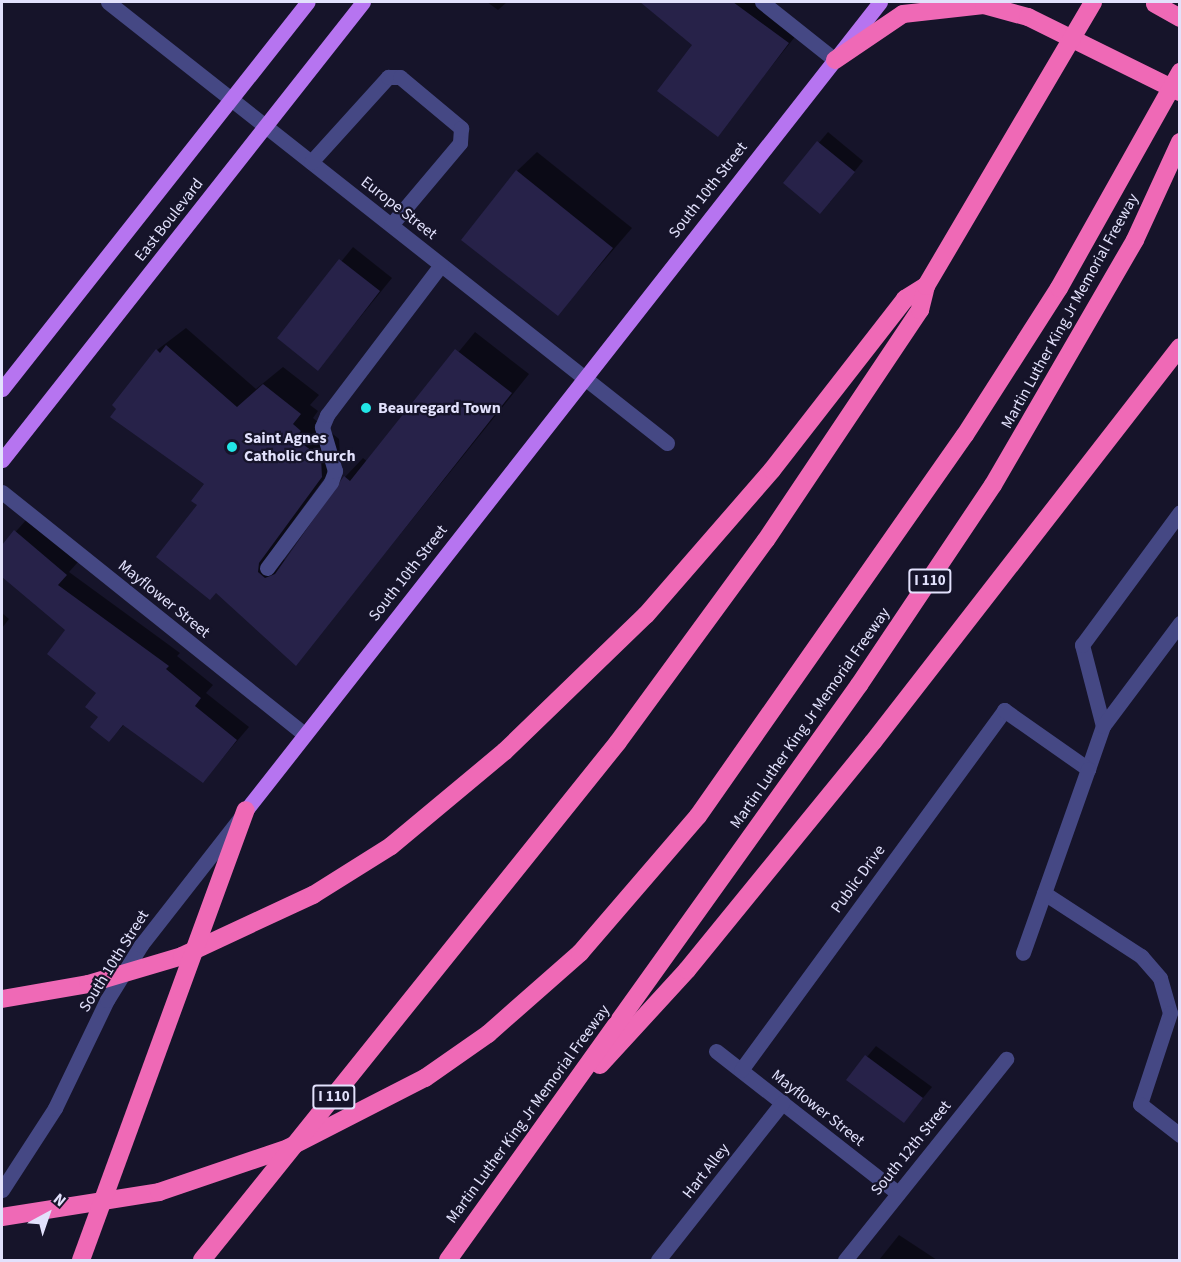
<!DOCTYPE html>
<html>
<head>
<meta charset="utf-8">
<style>
	body { margin:0 }
	#map { position:relative; width:1181px; height:1262px; overflow:hidden; background:#16142a; font-family:"Source Sans 3",sans-serif }
	div>[style] { position:absolute }
	.shadow>* { inset:0; background:#0007 }
	.building>* { inset:0; background:#272249 }
	.minor>* { height:15px; margin:-7.5px; padding:0 7.5px; transform-origin:7.5px; border-radius:7.5px; background:#454884 }
	.major>* { height:15px; margin:-7.5px; padding:0 7.5px; transform-origin:7.5px; border-radius:7.5px; background:#b674f0 }
	.highway>* { height:18px; margin:-9px; padding:0 9px; transform-origin:9px; border-radius:9px; background:#ef69b6 }
	.dots>* { width:16px; height:16px; translate:-50% -50%; box-sizing:border-box; border:3px solid #16142a; border-radius:50% }
	span { translate:-50% -50%; white-space:nowrap; text-align:center; line-height:1.15; -webkit-text-stroke:4.5px #16142a; paint-order:stroke }
	.shield-label span { padding:2px 4px; background:#16142a; border:2px solid; border-radius:4px; -webkit-text-stroke-width:0 }
	.shield-label { font-size:15px; color:#e2e1fc; font-weight:700 }
	.street-label { font-size:16px; color:#e2e1fc }
	.poi-label { font-size:16px; color:#e2e1fc; font-weight:700 }
	.left { translate:0 -50%; text-align:left }
	.frame { position:absolute; inset:0; border:3px solid #e2e1fc; pointer-events:none }
	.north { position:absolute; left:18px; top:1184px; width:60px; height:60px; -webkit-text-stroke:4px #16142a; paint-order:stroke; rotate:40deg; font-size:16px; font-weight:700; line-height:24px; text-align:center; color:#e2e1fc }
	.north::after { content:''; display:block; margin:auto; width:21px; height:27px; background:#e2e1fc; clip-path:polygon(50% 0,100% 100%,50% 72%,0 100%) }
</style>
</head>
<body>
<div id="map">
	<div class="shadow">
		<div style="clip-path:polygon(487px 2px,507px 2px,498px 10px)"></div>
		<div style="clip-path:polygon(644px 2px,759px 2px,798px 33px,717px 135px,694px 45px)"></div>
		<div style="clip-path:polygon(828px 132px,863px 161px,830px 202px,785px 183px)"></div>
		<div style="clip-path:polygon(537px 152px,632px 228px,558px 314px,517px 171px)"></div>
		<div style="clip-path:polygon(353px 247px,392px 278px,318px 369px,279px 338px)"></div>
		<div style="clip-path:polygon(186px 328px,256px 389px,283px 367px,319px 395px,310px 405px,318px 411px,313px 418px,339px 439px,340px 457px,277px 543px,276px 554px,285px 560px,345px 477px,363px 458px,368px 462px,475px 332px,529px 374px,296px 664px,199px 505px,207px 484px,157px 350px)"></div>
		<div style="clip-path:polygon(27px 519px,78px 562px,69px 572px,180px 653px,177px 656px,213px 685px,206px 693px,249px 727px,203px 781px,125px 724px,109px 740px,98px 693px,67px 630px,2px 575px,2px 547px)"></div>
		<div style="clip-path:polygon(2px 613px,9px 619px,2px 628px)"></div>
		<div style="clip-path:polygon(876px 1046px,932px 1087px,904px 1121px,849px 1079px)"></div>
		<div style="clip-path:polygon(899px 1235px,937px 1260px,879px 1260px)"></div>
	</div>
	<div class="building">
		<div style="clip-path:polygon(640px 2px,733px 2px,789px 43px,718px 137px,657px 91px,692px 45px)"></div>
		<div style="clip-path:polygon(817px 141px,855px 172px,820px 214px,783px 183px)"></div>
		<div style="clip-path:polygon(516px 170px,613px 248px,558px 316px,461px 240px)"></div>
		<div style="clip-path:polygon(339px 259px,380px 291px,318px 371px,277px 338px)"></div>
		<div style="clip-path:polygon(166px 345px,237px 407px,263px 384px,301px 414px,293px 424px,301px 431px,295px 438px,321px 458px,322px 477px,259px 563px,258px 572px,265px 578px,275px 574px,344px 476px,350px 481px,455px 349px,512px 393px,296px 666px,216px 593px,210px 600px,156px 557px,197px 505px,191px 501px,204px 484px,110px 417px,116px 409px,112px 405px,156px 349px,160px 353px)"></div>
		<div style="clip-path:polygon(14px 530px,67px 575px,58px 585px,169px 666px,166px 669px,201px 698px,195px 706px,237px 740px,203px 783px,123px 725px,109px 742px,90px 727px,98px 717px,85px 707px,96px 693px,47px 654px,65px 630px,2px 577px,2px 545px)"></div>
		<div style="clip-path:polygon(865px 1055px,923px 1098px,904px 1123px,846px 1080px)"></div>
	</div>
	<div class="minor">
		<div style="left:108px;top:2px;width:712px;rotate:38.27deg"></div>
		<div style="left:762px;top:2px;width:93px;rotate:38.5deg"></div>
		<div style="left:311px;top:162px;width:115px;rotate:-47.8deg"></div>
		<div style="left:388px;top:77px;width:12px"></div>
		<div style="left:400px;top:77px;width:80px;rotate:39.9deg"></div>
		<div style="left:461px;top:128px;width:15px;rotate:94deg"></div>
		<div style="left:460px;top:143px;width:107px;rotate:130.1deg"></div>
		<div style="left:2px;top:492px;width:387px;rotate:38.7deg"></div>
		<div style="left:267px;top:568px;width:107px;rotate:-53.3deg"></div>
		<div style="left:331px;top:482px;width:12px;rotate:-70deg"></div>
		<div style="left:335px;top:471px;width:46px;rotate:-106.5deg"></div>
		<div style="left:322px;top:427px;width:13px;rotate:-67deg"></div>
		<div style="left:327px;top:415px;width:188px;rotate:-52.8deg"></div>
		<div style="left:1103px;top:726px;width:84px;rotate:-104.5deg"></div>
		<div style="left:1082px;top:645px;width:165px;rotate:-53.6deg"></div>
		<div style="left:1088px;top:769px;width:46px;rotate:-70.8deg"></div>
		<div style="left:1103px;top:726px;width:129px;rotate:-53.2deg"></div>
		<div style="left:1044px;top:893px;width:116px;rotate:33deg"></div>
		<div style="left:1141px;top:956px;width:29px;rotate:49deg"></div>
		<div style="left:1160px;top:978px;width:36px;rotate:74deg"></div>
		<div style="left:1170px;top:1013px;width:96px;rotate:108.2deg"></div>
		<div style="left:1140px;top:1104px;width:51px;rotate:37.8deg"></div>
		<div style="left:716px;top:1051px;width:231px;rotate:38deg"></div>
		<div style="left:741px;top:1070px;width:446px;rotate:-53.8deg"></div>
		<div style="left:1004px;top:710px;width:103px;rotate:35.1deg"></div>
		<div style="left:1088px;top:769px;width:195px;rotate:109.5deg"></div>
		<div style="left:2px;top:1190px;width:98px;rotate:-57.1deg"></div>
		<div style="left:55px;top:1108px;width:120px;rotate:-64.3deg"></div>
		<div style="left:107px;top:1000px;width:65px;rotate:-58.3deg"></div>
		<div style="left:141px;top:945px;width:162px;rotate:-52deg"></div>
		<div style="left:658px;top:1260px;width:201px;rotate:-51.7deg"></div>
		<div style="left:845px;top:1260px;width:258px;rotate:-51.3deg"></div>
	</div>
	<div class="major">
		<div style="left:2px;top:389px;width:493px;rotate:-51.7deg"></div>
		<div style="left:2px;top:460px;width:583px;rotate:-51.75deg"></div>
		<div style="left:246px;top:810px;width:1027px;rotate:-51.88deg"></div>
	</div>
	<div class="highway">
		<div style="left:1155px;top:4px;width:29px;rotate:29deg"></div>
		<div style="left:835px;top:60px;width:82px;rotate:-34.1deg"></div>
		<div style="left:903px;top:14px;width:81px;rotate:-6.3deg"></div>
		<div style="left:984px;top:5px;width:46px;rotate:15.3deg"></div>
		<div style="left:1028px;top:17px;width:169px;rotate:26.3deg"></div>
		<div style="left:2px;top:999px;width:87px;rotate:-9.9deg"></div>
		<div style="left:88px;top:984px;width:98px;rotate:-16.6deg"></div>
		<div style="left:182px;top:956px;width:145px;rotate:-25deg"></div>
		<div style="left:313px;top:895px;width:92px;rotate:-32.1deg"></div>
		<div style="left:391px;top:846px;width:148px;rotate:-39.8deg"></div>
		<div style="left:505px;top:751px;width:196px;rotate:-44deg"></div>
		<div style="left:646px;top:615px;width:192px;rotate:-49deg"></div>
		<div style="left:772px;top:470px;width:217px;rotate:-52.1deg"></div>
		<div style="left:905px;top:299px;width:25px;rotate:-32deg"></div>
		<div style="left:600px;top:1065px;width:129px;rotate:-47.5deg"></div>
		<div style="left:687px;top:970px;width:294px;rotate:-50.8deg"></div>
		<div style="left:873px;top:742px;width:500px;rotate:-52.15deg"></div>
		<div style="left:2px;top:1217px;width:159px;rotate:-9deg"></div>
		<div style="left:159px;top:1192px;width:136px;rotate:-18.8deg"></div>
		<div style="left:288px;top:1148px;width:154px;rotate:-27.1deg"></div>
		<div style="left:425px;top:1078px;width:77px;rotate:-34.9deg"></div>
		<div style="left:488px;top:1034px;width:123px;rotate:-41.4deg"></div>
		<div style="left:580px;top:953px;width:181px;rotate:-49.3deg"></div>
		<div style="left:698px;top:816px;width:465px;rotate:-55deg"></div>
		<div style="left:965px;top:435px;width:174px;rotate:-57.4deg"></div>
		<div style="left:1059px;top:288px;width:248px;rotate:-60.7deg"></div>
		<div style="left:81px;top:1260px;width:479px;rotate:-69.9deg"></div>
		<div style="left:202px;top:1260px;width:664px;rotate:-51.23deg"></div>
		<div style="left:618px;top:742px;width:250px;rotate:-53.8deg"></div>
		<div style="left:766px;top:540px;width:277px;rotate:-56.2deg"></div>
		<div style="left:920px;top:310px;width:25px;rotate:-76deg"></div>
		<div style="left:926px;top:286px;width:329px;rotate:-59.5deg"></div>
		<div style="left:448px;top:1260px;width:707px;rotate:-54.44deg"></div>
		<div style="left:859px;top:685px;width:241px;rotate:-56.2deg"></div>
		<div style="left:993px;top:485px;width:283px;rotate:-59.9deg"></div>
		<div style="left:1135px;top:240px;width:108px;rotate:-65.3deg"></div>
	</div>
	<div class="dots">
		<div style="left:366px;top:408px;background:#22e6e7"></div>
		<div style="left:232px;top:447px;background:#22e6e7"></div>
	</div>
	<div class="shield-label">
		<span style="left:930px;top:581px">I 110</span>
		<span style="left:334px;top:1097px">I 110</span>
	</div>
	<div class="street-label">
		<span style="left:708px;top:190px;rotate:-52deg">South 10th Street</span>
		<span style="left:399px;top:208px;rotate:38deg">Europe Street</span>
		<span style="left:169px;top:220px;rotate:-52deg">East Boulevard</span>
		<span style="left:1070px;top:311px;rotate:-61deg">Martin Luther King Jr Memorial Freeway</span>
		<span style="left:408px;top:573px;rotate:-52deg">South 10th Street</span>
		<span style="left:164px;top:599px;rotate:39deg">Mayflower Street</span>
		<span style="left:810px;top:718px;rotate:-55deg">Martin Luther King Jr Memorial Freeway</span>
		<span style="left:858px;top:879px;rotate:-54deg">Public Drive</span>
		<span style="left:114px;top:961px;rotate:-58deg">South 10th Street</span>
		<span style="left:818px;top:1108px;rotate:38deg">Mayflower Street</span>
		<span style="left:528px;top:1114px;rotate:-54deg">Martin Luther King Jr Memorial Freeway</span>
		<span style="left:911px;top:1148px;rotate:-51deg">South 12th Street</span>
		<span style="left:706px;top:1171px;rotate:-52deg">Hart Alley</span>
	</div>
	<div class="poi-label">
		<span class="left" style="left:378px;top:408px">Beauregard Town</span>
		<span class="left" style="left:244px;top:447px">Saint Agnes<br>Catholic Church</span>
	</div>
	<div class="frame"></div>
	<div class="north">N</div>
</div>
</body>
</html>
